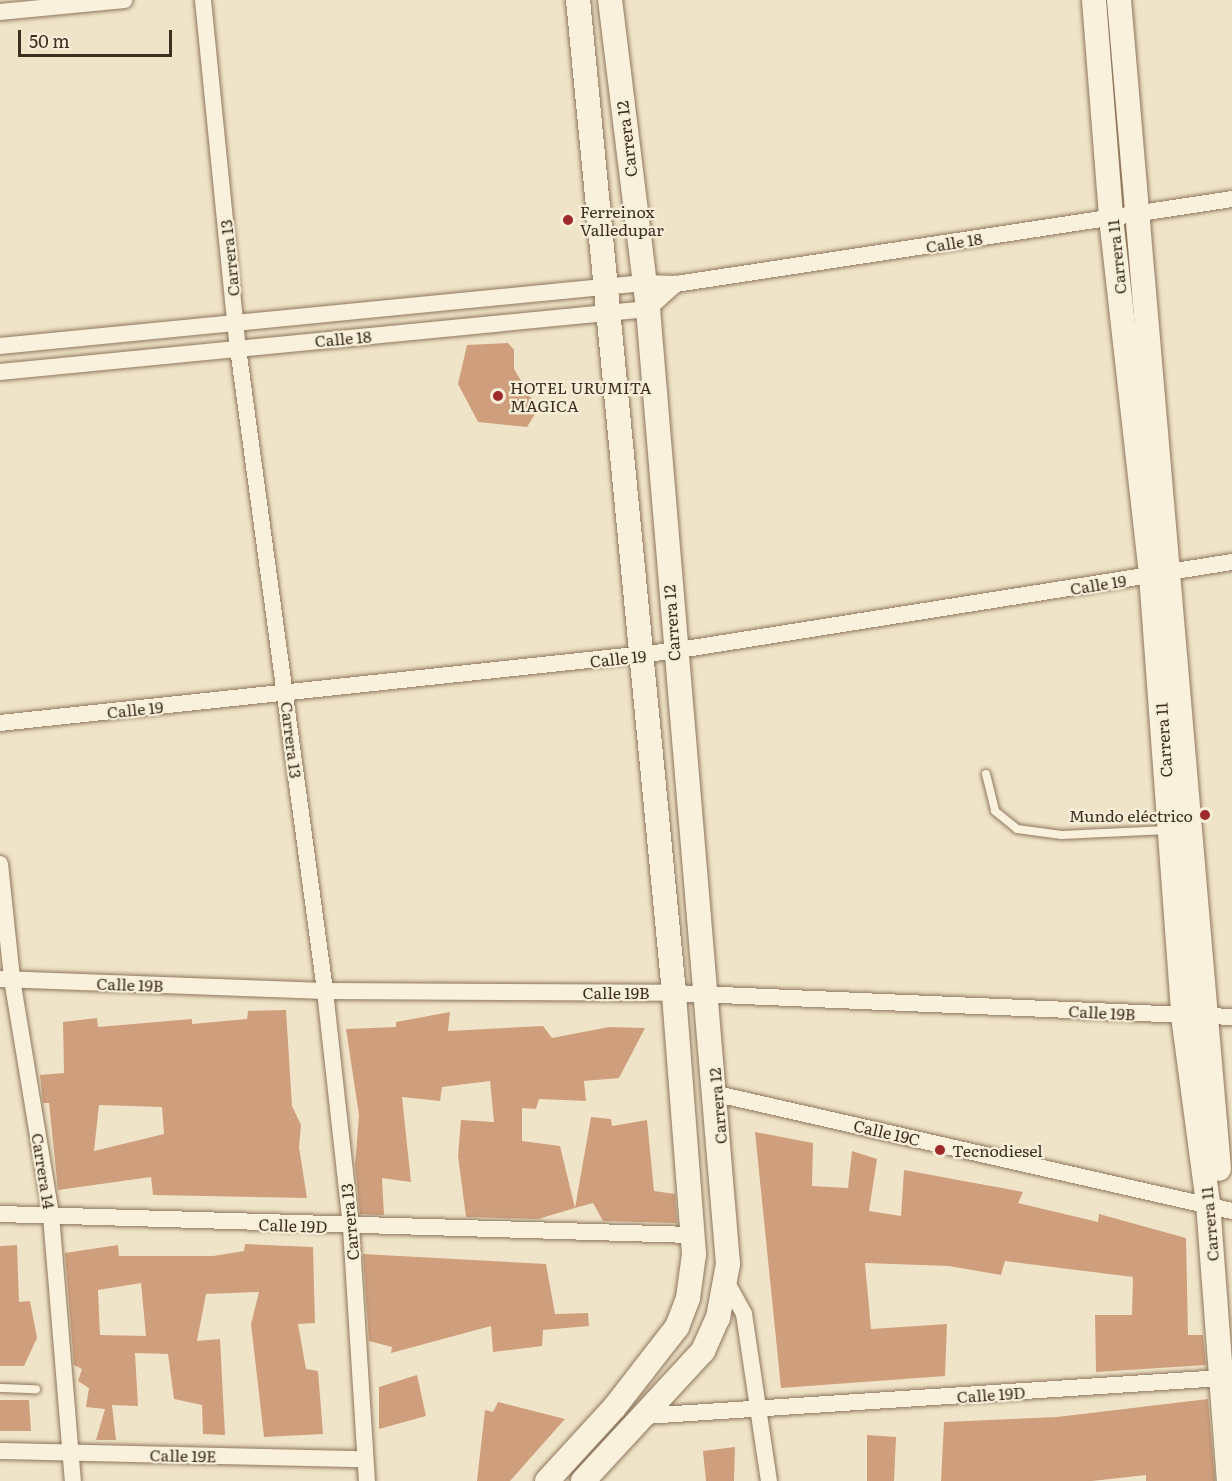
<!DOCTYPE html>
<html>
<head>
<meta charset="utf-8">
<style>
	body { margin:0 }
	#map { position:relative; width:1232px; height:1481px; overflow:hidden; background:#f0e4c8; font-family:Literata,serif }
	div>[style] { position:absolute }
	.building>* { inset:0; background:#cf9f7d }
	.roads { filter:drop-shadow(0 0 2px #8d765c) drop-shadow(0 0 2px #8d765c) }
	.lane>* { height:8px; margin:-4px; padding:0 4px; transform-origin:4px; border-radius:4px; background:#faf1dc }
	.street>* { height:16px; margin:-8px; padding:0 8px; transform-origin:8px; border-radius:8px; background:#faf1dc }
	.secondary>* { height:24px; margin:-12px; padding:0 12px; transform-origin:12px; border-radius:12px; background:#faf1dc }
	.dots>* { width:16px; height:16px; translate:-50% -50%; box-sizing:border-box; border:3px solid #f7eed8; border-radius:50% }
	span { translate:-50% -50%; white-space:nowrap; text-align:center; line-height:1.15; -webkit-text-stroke:4.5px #f7eed8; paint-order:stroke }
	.street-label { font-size:16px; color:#3d2e20 }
	.poi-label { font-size:16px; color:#3d2e20 }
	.left { translate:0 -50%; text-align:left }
	.right { translate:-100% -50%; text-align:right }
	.scale { position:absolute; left:18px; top:30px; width:154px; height:27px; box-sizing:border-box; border:3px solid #3d2e20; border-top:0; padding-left:8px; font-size:18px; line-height:21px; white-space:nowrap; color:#3d2e20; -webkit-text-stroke:4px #f7eed8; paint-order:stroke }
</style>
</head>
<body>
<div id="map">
	<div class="building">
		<div style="clip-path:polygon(508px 343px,514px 350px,514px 369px,538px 409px,527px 427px,478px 422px,458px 384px,467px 345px)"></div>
		<div style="clip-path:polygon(evenodd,286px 1010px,292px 1106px,301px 1125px,299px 1147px,307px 1198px,153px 1195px,151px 1177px,58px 1190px,49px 1103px,43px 1103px,40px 1075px,64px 1073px,63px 1022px,97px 1018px,98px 1027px,192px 1019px,192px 1024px,247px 1019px,248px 1011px,286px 1010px,99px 1105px,162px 1107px,164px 1134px,94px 1151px,99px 1105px)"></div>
		<div style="clip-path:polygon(450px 1012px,448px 1031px,543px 1026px,552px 1038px,609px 1027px,645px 1028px,619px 1078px,584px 1081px,586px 1101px,539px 1099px,536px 1109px,522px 1108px,522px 1141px,560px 1146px,575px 1208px,538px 1219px,466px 1217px,458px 1156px,461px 1120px,494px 1122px,490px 1081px,442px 1087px,440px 1101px,402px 1097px,411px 1182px,382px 1178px,384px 1215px,360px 1214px,355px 1166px,359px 1115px,346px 1029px,396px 1027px,396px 1022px)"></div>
		<div style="clip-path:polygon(591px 1117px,611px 1119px,612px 1126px,647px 1120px,654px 1191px,675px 1194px,677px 1223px,603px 1221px,593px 1203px,575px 1208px)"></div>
		<div style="clip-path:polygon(755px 1132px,813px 1143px,812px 1186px,848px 1188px,852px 1151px,877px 1159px,869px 1211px,901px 1216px,904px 1170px,1023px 1192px,1018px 1203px,1098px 1222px,1099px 1214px,1186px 1238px,1188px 1335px,1203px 1335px,1206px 1365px,1096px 1372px,1095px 1315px,1132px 1315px,1133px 1277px,1005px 1261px,1001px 1275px,949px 1266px,865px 1263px,871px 1329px,947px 1324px,945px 1376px,781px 1388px)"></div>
		<div style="clip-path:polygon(evenodd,245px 1244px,313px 1247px,315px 1323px,298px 1324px,306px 1369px,318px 1371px,323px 1434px,264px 1437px,251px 1324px,259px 1292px,206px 1294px,197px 1341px,220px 1339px,225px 1435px,203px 1434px,202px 1405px,174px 1399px,168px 1354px,135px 1353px,138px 1406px,112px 1405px,116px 1440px,96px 1440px,105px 1409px,86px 1407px,89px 1388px,78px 1381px,82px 1369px,74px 1365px,65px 1253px,118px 1245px,119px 1256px,213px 1256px,244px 1251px,245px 1244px,141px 1283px,146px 1336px,100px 1335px,98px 1290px,141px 1283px)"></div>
		<div style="clip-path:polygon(17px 1245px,19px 1302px,30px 1301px,37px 1338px,24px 1366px,0 1366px,0 1246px)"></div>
		<div style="clip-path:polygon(363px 1254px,546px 1264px,555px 1314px,588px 1313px,589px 1326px,543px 1330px,542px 1346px,493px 1352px,491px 1326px,391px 1353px,392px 1347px,369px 1341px)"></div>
		<div style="clip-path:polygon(417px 1375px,426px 1416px,379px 1429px,379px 1387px)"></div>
		<div style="clip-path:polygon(1208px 1399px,1215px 1481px,1146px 1481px,1146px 1475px,1092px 1481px,941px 1481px,944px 1422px,1057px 1417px)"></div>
		<div style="clip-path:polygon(0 1400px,29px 1400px,31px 1431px,0 1431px)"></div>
		<div style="clip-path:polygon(498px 1402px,565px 1419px,510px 1481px,477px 1481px,485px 1410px,493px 1412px)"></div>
		<div style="clip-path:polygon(867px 1435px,896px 1437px,894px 1481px,867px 1481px)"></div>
		<div style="clip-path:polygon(735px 1447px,734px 1481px,706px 1481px,703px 1451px)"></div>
	</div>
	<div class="roads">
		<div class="lane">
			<div style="left:986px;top:774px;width:38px;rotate:76deg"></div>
			<div style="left:995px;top:811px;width:28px;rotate:39deg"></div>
			<div style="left:1017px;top:829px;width:45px;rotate:7.6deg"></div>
			<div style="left:1062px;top:835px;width:105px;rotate:-2.7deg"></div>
			<div style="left:0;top:1388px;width:36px;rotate:2deg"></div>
		</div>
		<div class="street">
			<div style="left:203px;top:0;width:350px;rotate:84.3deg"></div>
			<div style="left:238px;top:348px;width:649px;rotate:82.29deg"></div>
			<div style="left:325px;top:991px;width:238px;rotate:83.7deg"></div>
			<div style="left:351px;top:1228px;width:254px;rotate:86.4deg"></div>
			<div style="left:0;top:12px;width:125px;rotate:-5.5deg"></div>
			<div style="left:0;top:346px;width:647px;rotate:-5.59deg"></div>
			<div style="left:644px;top:283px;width:32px;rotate:2deg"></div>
			<div style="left:676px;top:284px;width:562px;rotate:-8.69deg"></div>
			<div style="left:0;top:372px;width:651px;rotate:-5.55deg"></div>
			<div style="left:648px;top:309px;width:38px;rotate:-42deg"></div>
			<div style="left:0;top:723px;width:677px;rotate:-6.11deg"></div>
			<div style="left:673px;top:651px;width:566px;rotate:-9.05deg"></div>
			<div style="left:0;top:864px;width:116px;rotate:84deg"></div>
			<div style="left:12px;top:979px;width:239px;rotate:80.6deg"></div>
			<div style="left:51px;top:1215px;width:267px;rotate:85.3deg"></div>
			<div style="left:0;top:979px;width:325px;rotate:2.1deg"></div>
			<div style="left:325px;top:991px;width:349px;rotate:0.3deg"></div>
			<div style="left:674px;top:993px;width:559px;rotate:2.46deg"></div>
			<div style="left:717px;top:1094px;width:528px;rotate:12.8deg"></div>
			<div style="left:0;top:1214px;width:693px;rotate:1.74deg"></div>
			<div style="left:727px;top:1283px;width:35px;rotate:61deg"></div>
			<div style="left:744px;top:1314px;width:169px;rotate:81.5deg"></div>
			<div style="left:645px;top:1416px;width:577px;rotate:-3.77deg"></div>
			<div style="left:0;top:1451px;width:365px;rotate:1.3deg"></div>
		</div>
		<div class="secondary">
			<div style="left:1094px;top:0;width:219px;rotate:85.5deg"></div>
			<div style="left:1111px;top:218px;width:359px;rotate:83.6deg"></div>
			<div style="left:1151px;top:575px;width:442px;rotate:85.8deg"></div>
			<div style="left:1183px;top:1016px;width:189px;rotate:82.4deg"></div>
			<div style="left:1208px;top:1203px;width:279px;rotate:85.7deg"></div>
			<div style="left:1119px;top:0;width:1173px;rotate:85.11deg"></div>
			<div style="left:547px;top:1481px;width:99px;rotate:-47.5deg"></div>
			<div style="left:614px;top:1408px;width:103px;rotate:-52.1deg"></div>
			<div style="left:677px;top:1327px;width:31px;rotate:-69deg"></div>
			<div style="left:688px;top:1298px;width:44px;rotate:-82.2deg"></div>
			<div style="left:694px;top:1254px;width:262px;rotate:-94.4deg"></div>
			<div style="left:674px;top:993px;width:998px;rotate:-95.52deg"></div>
			<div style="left:583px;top:1481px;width:177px;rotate:-47.3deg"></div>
			<div style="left:703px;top:1351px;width:36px;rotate:-66deg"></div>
			<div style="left:718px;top:1318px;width:55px;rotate:-79.5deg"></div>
			<div style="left:728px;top:1264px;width:958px;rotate:-94.79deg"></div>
			<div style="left:648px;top:309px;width:311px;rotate:-97deg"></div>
		</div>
	</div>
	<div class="dots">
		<div style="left:568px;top:220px;background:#9e2a2b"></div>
		<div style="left:498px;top:396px;background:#9e2a2b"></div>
		<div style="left:1205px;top:815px;background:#9e2a2b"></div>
		<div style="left:940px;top:1150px;background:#9e2a2b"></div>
	</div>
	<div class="street-label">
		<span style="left:626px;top:139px;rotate:-97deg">Carrera 12</span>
		<span style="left:954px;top:242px;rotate:-9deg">Calle 18</span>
		<span style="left:1116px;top:257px;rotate:-96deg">Carrera 11</span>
		<span style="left:229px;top:258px;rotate:-96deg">Carrera 13</span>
		<span style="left:343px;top:338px;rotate:-5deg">Calle 18</span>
		<span style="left:1098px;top:584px;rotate:-9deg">Calle 19</span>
		<span style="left:671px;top:623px;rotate:-94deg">Carrera 12</span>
		<span style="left:618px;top:658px;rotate:-6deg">Calle 19</span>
		<span style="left:135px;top:709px;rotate:-6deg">Calle 19</span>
		<span style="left:292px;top:740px;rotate:83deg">Carrera 13</span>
		<span style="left:1163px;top:740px;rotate:-94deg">Carrera 11</span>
		<span style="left:130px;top:984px;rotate:2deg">Calle 19B</span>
		<span style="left:616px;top:992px">Calle 19B</span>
		<span style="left:1102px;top:1012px;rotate:3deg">Calle 19B</span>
		<span style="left:717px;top:1106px;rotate:-95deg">Carrera 12</span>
		<span style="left:887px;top:1132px;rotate:13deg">Calle 19C</span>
		<span style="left:44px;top:1171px;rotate:81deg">Carrera 14</span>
		<span style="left:349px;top:1222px;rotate:-95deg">Carrera 13</span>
		<span style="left:1209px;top:1224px;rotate:-95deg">Carrera 11</span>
		<span style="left:293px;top:1225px;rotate:2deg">Calle 19D</span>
		<span style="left:991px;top:1394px;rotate:-4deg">Calle 19D</span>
		<span style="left:183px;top:1455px;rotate:1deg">Calle 19E</span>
	</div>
	<div class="poi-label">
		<span class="left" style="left:580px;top:220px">Ferreinox<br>Valledupar</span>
		<span class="left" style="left:510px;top:396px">HOTEL URUMITA<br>MAGICA</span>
		<span class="right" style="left:1193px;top:815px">Mundo eléctrico</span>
		<span class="left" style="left:952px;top:1150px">Tecnodiesel</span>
	</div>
	<div class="scale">50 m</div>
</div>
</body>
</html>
